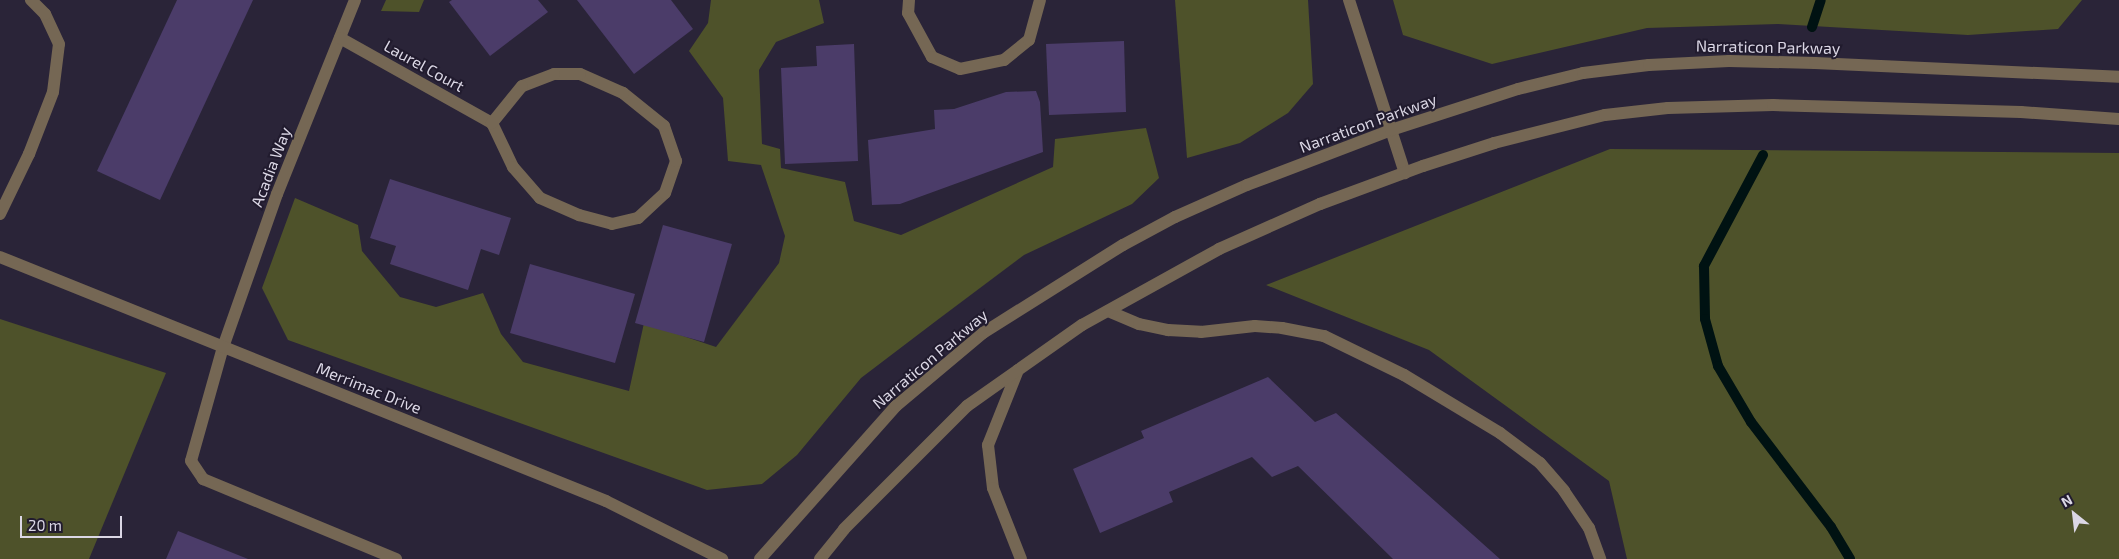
<!DOCTYPE html>
<html>
<head>
<meta charset="utf-8">
<style>
	body { margin:0 }
	#map { position:relative; width:2119px; height:559px; overflow:hidden; background:#2a2438; font-family:"Exo 2",sans-serif }
	div>[style] { position:absolute }
	.green>* { inset:0; background:#4e522a }
	.stream>* { height:10px; margin:-5px; padding:0 5px; transform-origin:5px; border-radius:5px; background:#001212 }
	.building>* { inset:0; background:#4b3c69 }
	.minor>* { height:12px; margin:-6px; padding:0 6px; transform-origin:6px; border-radius:6px; background:#756754 }
	span { translate:-50% -50%; white-space:nowrap; text-align:center; line-height:1.15; -webkit-text-stroke:4px #211b2e; paint-order:stroke }
	.street-label { font-size:16px; color:#dbd7e5 }
	.north { position:absolute; left:2049px; top:489px; width:50px; height:50px; -webkit-text-stroke:4px #211b2e; paint-order:stroke; rotate:331deg; font-size:14px; font-weight:700; line-height:20px; text-align:center; color:#dbd7e5 }
	.north::after { content:''; display:block; margin:auto; width:18px; height:22px; background:#dbd7e5; clip-path:polygon(50% 0,100% 100%,50% 72%,0 100%) }
	.scale { position:absolute; left:20px; top:516px; width:102px; height:22px; box-sizing:border-box; border:2px solid #dbd7e5; border-top:0; padding-left:6px; font-size:15px; line-height:18px; white-space:nowrap; color:#dbd7e5; -webkit-text-stroke:4px #211b2e; paint-order:stroke }
</style>
</head>
<body>
<div id="map">
	<div class="green">
		<div style="clip-path:polygon(386px 0,424px 0,419px 12px,381px 11px)"></div>
		<div style="clip-path:polygon(711px 0,819px 0,824px 23px,776px 42px,759px 70px,762px 144px,780px 149px,781px 168px,845px 182px,854px 221px,901px 235px,1053px 167px,1055px 139px,1146px 128px,1159px 178px,1132px 204px,1024px 255px,936px 321px,861px 378px,797px 455px,762px 484px,707px 490px,288px 340px,262px 288px,295px 198px,358px 225px,362px 251px,400px 297px,436px 307px,483px 293px,501px 334px,523px 362px,629px 391px,644px 323px,716px 347px,779px 263px,785px 236px,761px 165px,728px 161px,723px 98px,689px 51px,708px 23px)"></div>
		<div style="clip-path:polygon(1175px 0,1308px 0,1313px 84px,1288px 113px,1240px 143px,1187px 158px)"></div>
		<div style="clip-path:polygon(1393px 0,2082px 0,2058px 29px,1968px 35px,1778px 24px,1647px 28px,1492px 64px,1403px 35px)"></div>
		<div style="clip-path:polygon(1610px 149px,2119px 153px,2119px 559px,1627px 559px,1609px 481px,1429px 350px,1266px 285px)"></div>
		<div style="clip-path:polygon(0 319px,166px 373px,89px 559px,0 559px)"></div>
	</div>
	<div class="stream">
		<div style="left:1812px;top:27px;width:28px;rotate:-72deg"></div>
		<div style="left:1763px;top:155px;width:126px;rotate:118deg"></div>
		<div style="left:1704px;top:266px;width:53px;rotate:88.9deg"></div>
		<div style="left:1705px;top:319px;width:49px;rotate:74.5deg"></div>
		<div style="left:1718px;top:366px;width:65px;rotate:59.5deg"></div>
		<div style="left:1751px;top:422px;width:132px;rotate:52.7deg"></div>
		<div style="left:1831px;top:527px;width:37px;rotate:59deg"></div>
	</div>
	<div class="building">
		<div style="clip-path:polygon(177px 0,253px 0,160px 200px,97px 171px)"></div>
		<div style="clip-path:polygon(452px 0,538px 0,548px 12px,490px 56px,449px 2px)"></div>
		<div style="clip-path:polygon(577px 0,671px 0,693px 29px,634px 74px)"></div>
		<div style="clip-path:polygon(1124px 41px,1126px 112px,1049px 115px,1046px 44px)"></div>
		<div style="clip-path:polygon(854px 44px,858px 161px,785px 164px,781px 68px,817px 66px,816px 46px)"></div>
		<div style="clip-path:polygon(1036px 91px,1040px 102px,1043px 152px,900px 204px,872px 205px,868px 140px,935px 129px,934px 110px,954px 109px,1006px 92px)"></div>
		<div style="clip-path:polygon(390px 179px,511px 218px,499px 255px,481px 249px,468px 290px,390px 264px,396px 246px,370px 238px)"></div>
		<div style="clip-path:polygon(663px 225px,732px 244px,704px 342px,635px 323px)"></div>
		<div style="clip-path:polygon(530px 264px,635px 294px,615px 363px,510px 333px)"></div>
		<div style="clip-path:polygon(1268px 377px,1315px 422px,1336px 413px,1500px 559px,1393px 559px,1298px 466px,1272px 477px,1252px 457px,1169px 492px,1173px 502px,1100px 533px,1073px 469px,1144px 438px,1141px 431px)"></div>
		<div style="clip-path:polygon(178px 531px,248px 559px,166px 559px)"></div>
	</div>
	<div class="minor">
		<div style="left:355px;top:0;width:209px;rotate:111.9deg"></div>
		<div style="left:277px;top:194px;width:162px;rotate:109.4deg"></div>
		<div style="left:223px;top:347px;width:118px;rotate:105.7deg"></div>
		<div style="left:191px;top:461px;width:22px;rotate:56deg"></div>
		<div style="left:203px;top:479px;width:209px;rotate:22.5deg"></div>
		<div style="left:909px;top:0;width:13px;rotate:94deg"></div>
		<div style="left:908px;top:13px;width:50px;rotate:61.4deg"></div>
		<div style="left:932px;top:57px;width:30px;rotate:23deg"></div>
		<div style="left:960px;top:69px;width:45px;rotate:-11.6deg"></div>
		<div style="left:1004px;top:60px;width:32px;rotate:-39deg"></div>
		<div style="left:1029px;top:40px;width:41px;rotate:-74.6deg"></div>
		<div style="left:1349px;top:0;width:182px;rotate:72.1deg"></div>
		<div style="left:340px;top:38px;width:174px;rotate:29.2deg"></div>
		<div style="left:492px;top:123px;width:49px;rotate:64.5deg"></div>
		<div style="left:513px;top:167px;width:41px;rotate:48.9deg"></div>
		<div style="left:540px;top:198px;width:43px;rotate:23.6deg"></div>
		<div style="left:579px;top:215px;width:34px;rotate:15deg"></div>
		<div style="left:612px;top:224px;width:27px;rotate:-13deg"></div>
		<div style="left:638px;top:218px;width:37px;rotate:-43deg"></div>
		<div style="left:665px;top:193px;width:34px;rotate:-71deg"></div>
		<div style="left:676px;top:161px;width:37px;rotate:-109deg"></div>
		<div style="left:664px;top:126px;width:53px;rotate:-141.2deg"></div>
		<div style="left:623px;top:93px;width:47px;rotate:-156.2deg"></div>
		<div style="left:580px;top:74px;width:26px;rotate:180deg"></div>
		<div style="left:554px;top:74px;width:34px;rotate:159deg"></div>
		<div style="left:522px;top:86px;width:48px;rotate:129deg"></div>
		<div style="left:0;top:214px;width:67px;rotate:-64.2deg"></div>
		<div style="left:29px;top:154px;width:66px;rotate:-68.8deg"></div>
		<div style="left:53px;top:92px;width:48px;rotate:-82.9deg"></div>
		<div style="left:59px;top:44px;width:33px;rotate:-115deg"></div>
		<div style="left:45px;top:14px;width:20px;rotate:-135deg"></div>
		<div style="left:0;top:257px;width:653px;rotate:21.93deg"></div>
		<div style="left:606px;top:501px;width:130px;rotate:26.6deg"></div>
		<div style="left:1108px;top:311px;width:34px;rotate:23deg"></div>
		<div style="left:1139px;top:324px;width:30px;rotate:12deg"></div>
		<div style="left:1168px;top:330px;width:33px;rotate:3deg"></div>
		<div style="left:1201px;top:332px;width:54px;rotate:-6.3deg"></div>
		<div style="left:1255px;top:326px;width:27px;rotate:4deg"></div>
		<div style="left:1282px;top:328px;width:43px;rotate:10.8deg"></div>
		<div style="left:1324px;top:336px;width:89px;rotate:26deg"></div>
		<div style="left:1404px;top:375px;width:112px;rotate:31.1deg"></div>
		<div style="left:1500px;top:433px;width:50px;rotate:36.9deg"></div>
		<div style="left:1540px;top:463px;width:37px;rotate:49deg"></div>
		<div style="left:1564px;top:491px;width:45px;rotate:56deg"></div>
		<div style="left:1589px;top:528px;width:33px;rotate:70deg"></div>
		<div style="left:1018px;top:370px;width:81px;rotate:111.8deg"></div>
		<div style="left:988px;top:445px;width:43px;rotate:83.4deg"></div>
		<div style="left:993px;top:488px;width:76px;rotate:68.5deg"></div>
		<div style="left:760px;top:559px;width:205px;rotate:-48.4deg"></div>
		<div style="left:896px;top:406px;width:114px;rotate:-40deg"></div>
		<div style="left:983px;top:333px;width:165px;rotate:-32.2deg"></div>
		<div style="left:1123px;top:245px;width:59px;rotate:-28.3deg"></div>
		<div style="left:1175px;top:217px;width:79px;rotate:-24deg"></div>
		<div style="left:1247px;top:185px;width:154px;rotate:-20.9deg"></div>
		<div style="left:1391px;top:130px;width:133px;rotate:-17.9deg"></div>
		<div style="left:1518px;top:89px;width:67px;rotate:-13.8deg"></div>
		<div style="left:1583px;top:73px;width:66px;rotate:-6.9deg"></div>
		<div style="left:1649px;top:65px;width:80px;rotate:-2.9deg"></div>
		<div style="left:1729px;top:61px;width:86px;rotate:1.3deg"></div>
		<div style="left:1815px;top:63px;width:304px;rotate:2.6deg"></div>
		<div style="left:820px;top:559px;width:38px;rotate:-51deg"></div>
		<div style="left:844px;top:529px;width:174px;rotate:-45deg"></div>
		<div style="left:967px;top:406px;width:141px;rotate:-35.2deg"></div>
		<div style="left:1082px;top:325px;width:157px;rotate:-29deg"></div>
		<div style="left:1219px;top:249px;width:111px;rotate:-24deg"></div>
		<div style="left:1320px;top:204px;width:110px;rotate:-20.3deg"></div>
		<div style="left:1423px;top:166px;width:75px;rotate:-17.9deg"></div>
		<div style="left:1494px;top:143px;width:114px;rotate:-14.2deg"></div>
		<div style="left:1605px;top:115px;width:63px;rotate:-6.3deg"></div>
		<div style="left:1668px;top:108px;width:105px;rotate:-1.6deg"></div>
		<div style="left:1773px;top:105px;width:248px;rotate:1.6deg"></div>
		<div style="left:2021px;top:112px;width:98px;rotate:4.1deg"></div>
	</div>
	<div class="street-label">
		<span style="left:1768px;top:47px;rotate:1deg">Narraticon Parkway</span>
		<span style="left:424px;top:66px;rotate:29deg">Laurel Court</span>
		<span style="left:1368px;top:123px;rotate:-20deg">Narraticon Parkway</span>
		<span style="left:271px;top:167px;rotate:-69deg">Acadia Way</span>
		<span style="left:930px;top:359px;rotate:-40deg">Narraticon Parkway</span>
		<span style="left:369px;top:388px;rotate:22deg">Merrimac Drive</span>
	</div>
	<div class="north">N</div>
	<div class="scale">20 m</div>
</div>
</body>
</html>
